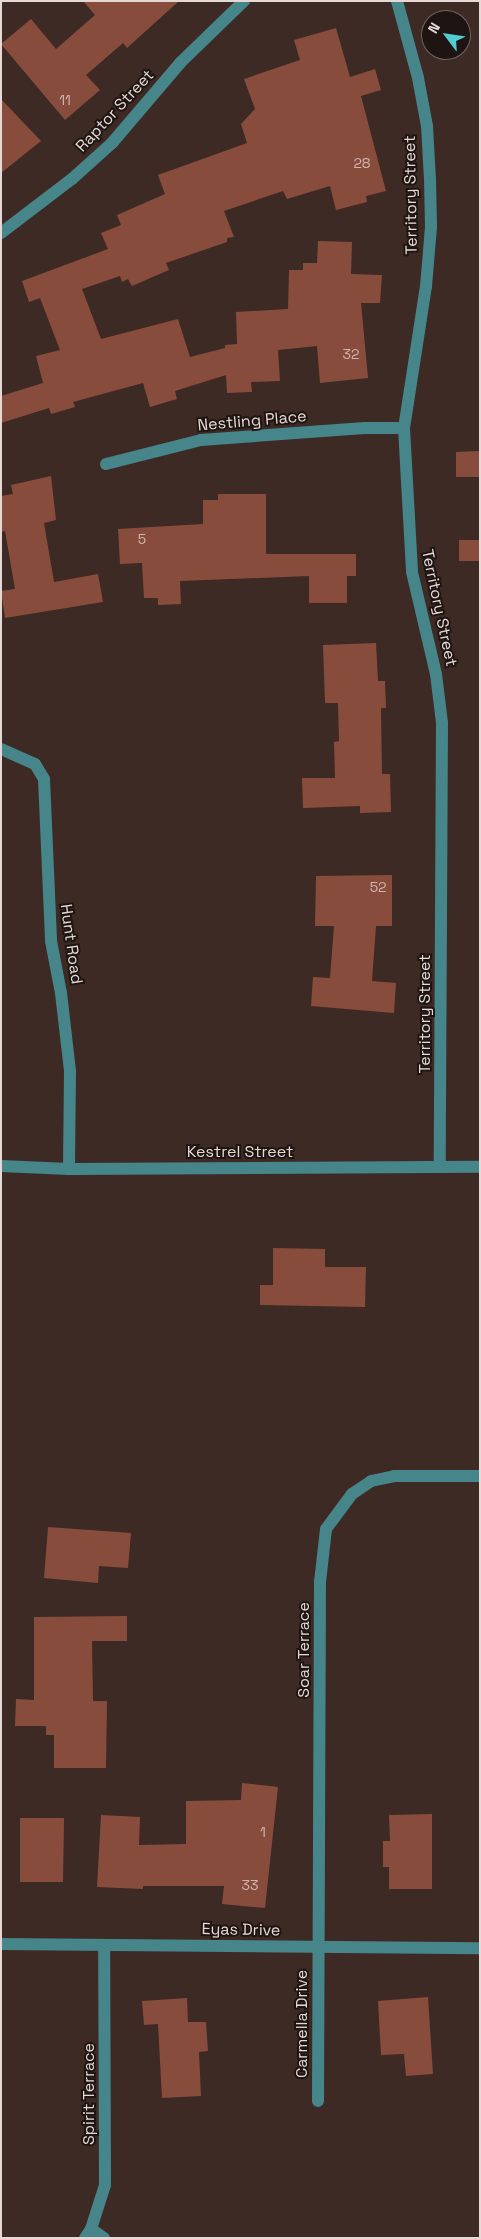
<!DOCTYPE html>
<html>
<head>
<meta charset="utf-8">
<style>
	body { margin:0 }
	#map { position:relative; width:481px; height:2239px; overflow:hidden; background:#3d2a24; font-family:"Space Grotesk",sans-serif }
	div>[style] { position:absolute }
	.building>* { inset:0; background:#884c3d }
	.minor>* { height:12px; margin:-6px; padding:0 6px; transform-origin:6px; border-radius:6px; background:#468589 }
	span { translate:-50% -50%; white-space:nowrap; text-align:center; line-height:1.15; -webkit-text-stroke:4px #1e1512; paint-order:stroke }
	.number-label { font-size:14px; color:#ceb6af }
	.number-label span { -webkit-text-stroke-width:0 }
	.street-label { font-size:16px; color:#e6d9d5 }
	.frame { position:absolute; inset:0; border:2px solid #e6d9d5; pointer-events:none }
	.north { position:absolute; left:421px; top:10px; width:50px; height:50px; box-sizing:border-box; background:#1e1512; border:1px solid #6e6360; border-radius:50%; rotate:301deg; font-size:14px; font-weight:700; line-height:20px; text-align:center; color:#e6d9d5 }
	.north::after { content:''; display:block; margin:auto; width:18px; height:22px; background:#51ccd3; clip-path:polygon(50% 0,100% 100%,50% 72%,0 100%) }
</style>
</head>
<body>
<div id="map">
	<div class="building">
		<div style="clip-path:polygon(83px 1px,179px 1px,127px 48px,123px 43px,86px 75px,100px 90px,65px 120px,1px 44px,31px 19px,56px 49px,95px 15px)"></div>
		<div style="clip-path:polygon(336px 28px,350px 77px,375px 69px,381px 90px,361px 96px,386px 191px,366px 196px,367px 202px,336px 210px,330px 186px,287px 199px,283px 191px,224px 211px,234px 237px,227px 238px,227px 242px,166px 263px,169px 270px,132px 286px,128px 279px,122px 282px,120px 276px,82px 289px,101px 339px,178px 319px,190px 357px,225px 348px,225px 345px,237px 344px,236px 312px,288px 309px,289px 270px,303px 270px,303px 263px,317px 263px,318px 241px,352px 242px,351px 274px,382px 275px,380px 303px,361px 303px,368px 378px,320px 383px,317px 346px,278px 350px,280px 381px,251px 382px,252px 392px,227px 393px,226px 375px,175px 391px,177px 399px,150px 407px,143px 383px,73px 402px,75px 407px,51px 414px,49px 408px,1px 423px,1px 396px,43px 383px,36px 356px,60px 350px,40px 298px,29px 302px,22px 281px,108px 249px,101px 233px,121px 225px,117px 215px,165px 194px,158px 175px,247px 143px,241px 124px,255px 109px,244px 79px,300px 60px,294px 40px)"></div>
		<div style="clip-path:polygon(1px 99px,41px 141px,1px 173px)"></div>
		<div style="clip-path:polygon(480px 451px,480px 477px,456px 477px,456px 452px)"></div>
		<div style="clip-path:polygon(51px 476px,56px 520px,44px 523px,54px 582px,98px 574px,103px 602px,5px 618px,1px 591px,15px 589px,5px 531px,1px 532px,1px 496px,13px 494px,11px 485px)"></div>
		<div style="clip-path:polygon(218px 494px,266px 494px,266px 554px,356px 554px,356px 576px,347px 576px,347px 603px,309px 603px,309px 576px,180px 581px,181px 604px,158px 605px,158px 598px,144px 598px,142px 563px,120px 564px,118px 529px,203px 524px,203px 500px,218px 500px)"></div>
		<div style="clip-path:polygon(459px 540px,480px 540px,480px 561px,459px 561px)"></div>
		<div style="clip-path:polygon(376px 643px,378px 681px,385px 681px,386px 708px,381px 708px,382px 774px,390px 774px,391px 812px,360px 813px,360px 806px,303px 808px,302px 778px,335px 778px,334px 742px,339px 741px,338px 703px,325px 703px,323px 645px)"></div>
		<div style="clip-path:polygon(392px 875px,392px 926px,376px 926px,372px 981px,396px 983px,394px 1013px,311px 1006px,313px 977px,330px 978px,334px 926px,315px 926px,316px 876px)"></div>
		<div style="clip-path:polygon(273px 1248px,325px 1249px,325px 1267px,366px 1267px,365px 1307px,260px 1305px,260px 1285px,273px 1285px)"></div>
		<div style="clip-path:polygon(48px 1527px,131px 1533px,128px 1568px,99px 1566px,98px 1583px,44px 1578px)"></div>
		<div style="clip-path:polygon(127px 1616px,127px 1641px,92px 1641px,93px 1701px,107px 1701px,106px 1768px,54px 1768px,54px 1735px,46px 1735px,46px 1726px,15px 1726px,16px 1699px,34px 1700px,34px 1617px)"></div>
		<div style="clip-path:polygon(242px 1783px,278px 1787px,265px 1908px,222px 1904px,224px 1886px,143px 1886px,143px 1889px,97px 1887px,101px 1815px,140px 1817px,139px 1845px,186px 1844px,186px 1801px,241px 1800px)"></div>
		<div style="clip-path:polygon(432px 1814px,432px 1889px,389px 1889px,389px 1867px,383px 1867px,383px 1841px,390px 1841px,389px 1815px)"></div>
		<div style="clip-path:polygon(20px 1818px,64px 1818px,63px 1882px,20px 1882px)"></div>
		<div style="clip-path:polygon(428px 1997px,433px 2074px,406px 2076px,404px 2054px,381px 2055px,378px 2001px)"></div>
		<div style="clip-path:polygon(187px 1998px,188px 2022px,206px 2022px,208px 2051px,199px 2052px,201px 2096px,162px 2098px,158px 2024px,144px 2025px,142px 2001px)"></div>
	</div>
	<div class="minor">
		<div style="left:397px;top:1px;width:80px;rotate:74.7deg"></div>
		<div style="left:418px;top:78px;width:49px;rotate:79.4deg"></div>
		<div style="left:427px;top:126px;width:53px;rotate:86.8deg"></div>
		<div style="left:430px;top:179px;width:48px;rotate:88.8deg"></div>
		<div style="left:431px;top:227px;width:59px;rotate:94.8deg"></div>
		<div style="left:426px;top:286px;width:144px;rotate:98.8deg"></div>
		<div style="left:404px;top:428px;width:144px;rotate:86.8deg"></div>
		<div style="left:412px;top:572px;width:105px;rotate:76.8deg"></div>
		<div style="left:436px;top:674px;width:49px;rotate:83deg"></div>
		<div style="left:442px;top:723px;width:444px;rotate:90.3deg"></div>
		<div style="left:1px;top:233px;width:89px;rotate:-37.3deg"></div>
		<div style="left:72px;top:179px;width:54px;rotate:-42deg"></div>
		<div style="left:112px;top:143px;width:105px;rotate:-49.6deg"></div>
		<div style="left:180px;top:63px;width:89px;rotate:-44.1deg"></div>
		<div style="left:106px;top:464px;width:98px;rotate:-14.2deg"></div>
		<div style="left:201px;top:440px;width:164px;rotate:-4.2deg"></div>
		<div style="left:365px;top:428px;width:39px"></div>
		<div style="left:1px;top:749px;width:37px;rotate:24deg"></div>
		<div style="left:35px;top:764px;width:17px;rotate:59deg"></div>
		<div style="left:44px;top:779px;width:162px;rotate:87.5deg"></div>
		<div style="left:51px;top:941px;width:53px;rotate:79.1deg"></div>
		<div style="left:61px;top:993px;width:79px;rotate:83.4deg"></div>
		<div style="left:70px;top:1071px;width:98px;rotate:90.6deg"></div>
		<div style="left:1px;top:1166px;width:68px;rotate:2.5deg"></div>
		<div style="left:69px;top:1169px;width:411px;rotate:-0.3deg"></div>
		<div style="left:1px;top:1944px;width:479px;rotate:0.5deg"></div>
		<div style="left:318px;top:2101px;width:519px;rotate:-89.78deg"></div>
		<div style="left:320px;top:1582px;width:53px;rotate:-83.5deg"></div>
		<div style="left:326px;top:1529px;width:44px;rotate:-53.4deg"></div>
		<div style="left:352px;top:1494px;width:23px;rotate:-34deg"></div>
		<div style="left:371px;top:1481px;width:24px;rotate:-12deg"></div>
		<div style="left:394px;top:1476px;width:86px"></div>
		<div style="left:91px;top:2229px;width:16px;rotate:35deg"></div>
		<div style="left:85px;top:2238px;width:11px;rotate:-56deg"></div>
		<div style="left:91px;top:2229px;width:46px;rotate:-72.3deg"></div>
		<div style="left:105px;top:2185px;width:240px;rotate:-90.2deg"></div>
	</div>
	<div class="number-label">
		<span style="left:65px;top:100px">11</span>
		<span style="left:362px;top:163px">28</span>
		<span style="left:351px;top:354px">32</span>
		<span style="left:142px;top:539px">5</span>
		<span style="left:378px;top:887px">52</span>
		<span style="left:263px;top:1832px">1</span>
		<span style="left:250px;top:1885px">33</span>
	</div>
	<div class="street-label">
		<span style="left:115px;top:111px;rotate:-47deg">Raptor Street</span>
		<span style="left:411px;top:195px;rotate:-91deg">Territory Street</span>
		<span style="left:252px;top:421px;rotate:-5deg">Nestling Place</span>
		<span style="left:439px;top:608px;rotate:78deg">Territory Street</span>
		<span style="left:71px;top:944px;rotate:82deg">Hunt Road</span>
		<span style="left:425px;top:1014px;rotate:-90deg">Territory Street</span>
		<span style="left:240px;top:1152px">Kestrel Street</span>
		<span style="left:304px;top:1650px;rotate:-90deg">Soar Terrace</span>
		<span style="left:241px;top:1930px;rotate:1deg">Eyas Drive</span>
		<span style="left:302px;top:2024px;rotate:-90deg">Carmella Drive</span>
		<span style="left:89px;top:2094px;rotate:-90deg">Spirit Terrace</span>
	</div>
	<div class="frame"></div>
	<div class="north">N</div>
</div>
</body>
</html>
